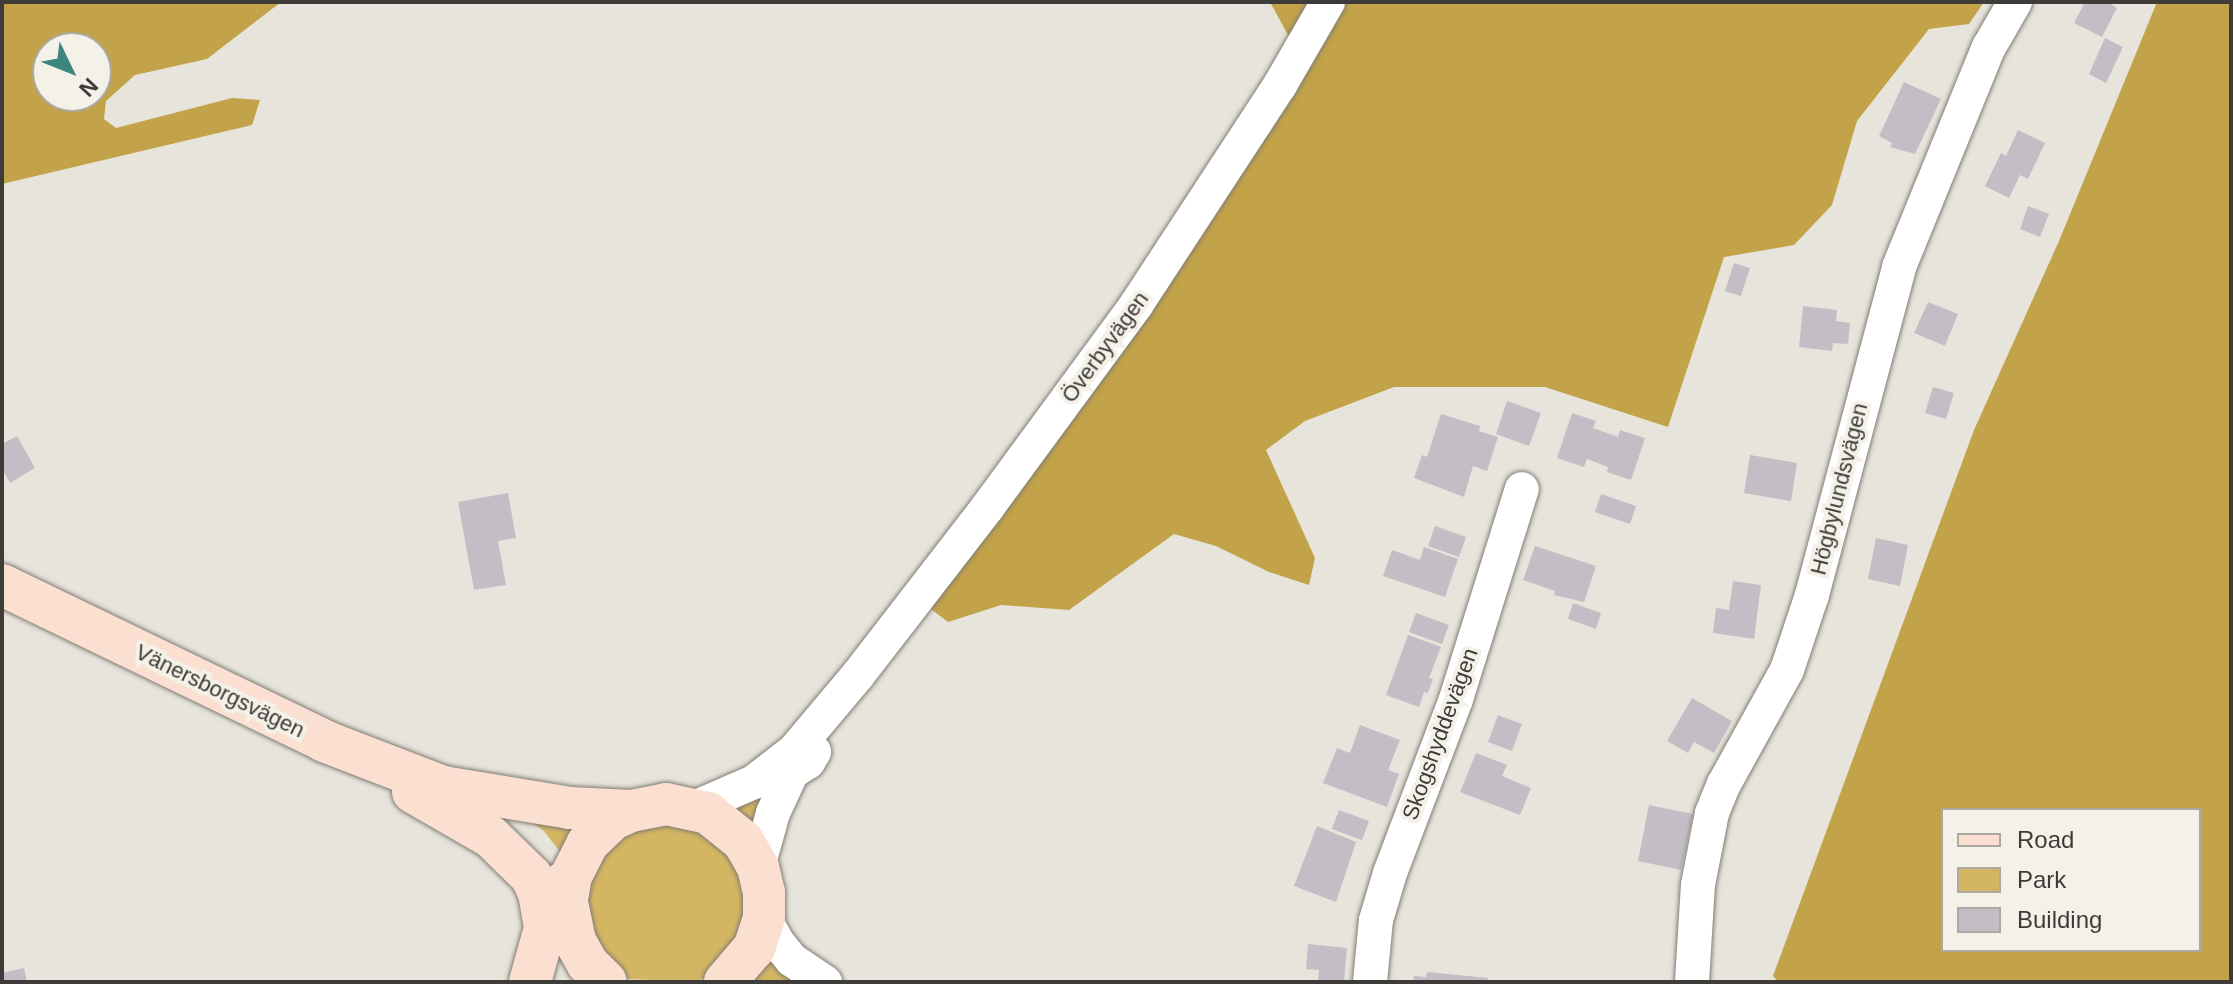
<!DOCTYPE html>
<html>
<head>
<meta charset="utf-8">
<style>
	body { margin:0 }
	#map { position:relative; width:2233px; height:984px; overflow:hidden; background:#e7e4db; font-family:Arial,sans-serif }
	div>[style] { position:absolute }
	.green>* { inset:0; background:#d4b662 }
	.forest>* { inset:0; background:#c2a349 }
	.building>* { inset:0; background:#c3bec6 }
	.roads { filter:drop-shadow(0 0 2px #807d75) drop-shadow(0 0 2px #807d75) }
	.minor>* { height:34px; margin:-17px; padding:0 17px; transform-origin:17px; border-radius:17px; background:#fff }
	.major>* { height:42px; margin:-21px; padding:0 21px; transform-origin:21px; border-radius:21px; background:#fbdfd1 }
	span { translate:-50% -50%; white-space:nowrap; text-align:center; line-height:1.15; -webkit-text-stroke:8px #f4f1e8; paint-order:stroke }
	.street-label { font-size:22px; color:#3e3c39 }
	.frame { position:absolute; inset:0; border:4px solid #3e3c39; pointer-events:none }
	.legend { position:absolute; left:1941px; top:808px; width:260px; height:144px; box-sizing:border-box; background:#f4f1e8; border:2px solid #aba9a2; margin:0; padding:10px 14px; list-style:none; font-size:24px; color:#3e3c39 }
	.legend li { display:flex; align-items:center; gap:16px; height:40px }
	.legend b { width:40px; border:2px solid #aba9a2 }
	.north { position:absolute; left:32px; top:32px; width:80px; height:80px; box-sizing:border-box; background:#f4f1e8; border:2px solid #aba9a2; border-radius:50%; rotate:133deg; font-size:22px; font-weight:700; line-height:32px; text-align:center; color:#3e3c39 }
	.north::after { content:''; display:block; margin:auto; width:28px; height:36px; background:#3e857d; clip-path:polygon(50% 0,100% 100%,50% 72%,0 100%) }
</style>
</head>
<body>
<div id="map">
	<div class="green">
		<div style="clip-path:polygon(790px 767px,758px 835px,730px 808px)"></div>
		<div style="clip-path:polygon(515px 813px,584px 821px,561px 853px,543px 830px)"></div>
		<div style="clip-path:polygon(691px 819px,749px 876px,747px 932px,711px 975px,694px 982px,629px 979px,606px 963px,589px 940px,582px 884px,610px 836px)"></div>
		<div style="clip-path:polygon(766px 947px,807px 982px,741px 980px)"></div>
	</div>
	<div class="forest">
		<div style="clip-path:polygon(evenodd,2px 2px,281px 2px,207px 59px,135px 75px,106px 101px,104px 119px,116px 128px,232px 98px,260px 100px,252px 125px,2px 184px,2px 2px,48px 48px,96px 48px,96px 96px,48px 96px,48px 48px)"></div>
		<div style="clip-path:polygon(1270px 2px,1984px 2px,1969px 24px,1929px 29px,1857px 121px,1832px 205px,1794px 245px,1724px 257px,1668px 427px,1545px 387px,1394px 387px,1305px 421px,1266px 450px,1315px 558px,1309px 585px,1269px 572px,1216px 546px,1174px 534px,1069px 610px,1001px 605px,948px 622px,927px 606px,1305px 66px)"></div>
		<div style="clip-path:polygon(evenodd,2157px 2px,2231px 2px,2231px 982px,1779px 982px,1773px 976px,1974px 430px,2059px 241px,2157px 2px,1943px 810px,2199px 810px,2199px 950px,1943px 950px,1943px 810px)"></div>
	</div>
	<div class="building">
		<div style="clip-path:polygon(2085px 2px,2107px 2px,2117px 8px,2102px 37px,2074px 23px)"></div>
		<div style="clip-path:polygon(2105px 38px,2123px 47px,2106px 83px,2089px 74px)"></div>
		<div style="clip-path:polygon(1904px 82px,1941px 99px,1915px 154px,1890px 147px,1892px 143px,1879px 136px)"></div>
		<div style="clip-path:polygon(2018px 130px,2045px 143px,2028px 179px,2020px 175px,2009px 198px,1985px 186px,2001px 153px,2006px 156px)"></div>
		<div style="clip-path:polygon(2028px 206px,2049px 214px,2040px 237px,2020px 229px)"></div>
		<div style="clip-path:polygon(1734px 263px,1750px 268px,1741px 296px,1725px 291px)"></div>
		<div style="clip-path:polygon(1928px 302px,1958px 314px,1945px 346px,1914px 333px)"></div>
		<div style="clip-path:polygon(1803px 306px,1837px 310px,1836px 321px,1850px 323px,1848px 344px,1833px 343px,1832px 351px,1799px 347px)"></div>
		<div style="clip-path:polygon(1933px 387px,1954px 393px,1946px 419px,1925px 413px)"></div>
		<div style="clip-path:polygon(1507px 401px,1541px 413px,1529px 446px,1496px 434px)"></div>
		<div style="clip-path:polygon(1572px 413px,1596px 421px,1593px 428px,1618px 437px,1620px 430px,1645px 438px,1631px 480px,1607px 472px,1608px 467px,1587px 459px,1584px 467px,1557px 458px)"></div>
		<div style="clip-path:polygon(1441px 414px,1480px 426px,1479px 431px,1498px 437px,1487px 471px,1473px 466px,1464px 497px,1414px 478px,1422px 455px,1427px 457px)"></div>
		<div style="clip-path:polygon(17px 436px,35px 468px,10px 483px,2px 468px,2px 444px)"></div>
		<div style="clip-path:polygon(1750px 455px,1797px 463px,1791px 501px,1744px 493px)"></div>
		<div style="clip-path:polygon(508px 493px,516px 538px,498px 541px,506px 585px,474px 590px,458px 502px)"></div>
		<div style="clip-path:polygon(1601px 494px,1636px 506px,1630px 524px,1595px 512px)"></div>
		<div style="clip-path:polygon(1435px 526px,1466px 537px,1459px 557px,1428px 546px)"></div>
		<div style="clip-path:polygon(1876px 538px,1908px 545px,1900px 586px,1868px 579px)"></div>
		<div style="clip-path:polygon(1535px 546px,1596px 566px,1584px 602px,1554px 595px,1555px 591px,1523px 580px)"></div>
		<div style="clip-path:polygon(1424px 547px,1458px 559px,1445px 597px,1383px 576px,1392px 550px,1420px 560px)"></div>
		<div style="clip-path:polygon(1733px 581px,1761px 585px,1754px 639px,1713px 633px,1716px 608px,1729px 610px)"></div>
		<div style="clip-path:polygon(1573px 603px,1601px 613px,1596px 629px,1568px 619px)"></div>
		<div style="clip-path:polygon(1416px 613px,1449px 625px,1442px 644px,1409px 632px)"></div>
		<div style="clip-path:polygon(1408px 635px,1441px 647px,1429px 678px,1433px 679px,1428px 693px,1424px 692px,1419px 707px,1386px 695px)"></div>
		<div style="clip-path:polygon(1692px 698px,1732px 721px,1714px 753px,1694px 742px,1688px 753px,1667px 741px)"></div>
		<div style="clip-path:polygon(1498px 715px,1522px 724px,1512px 751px,1488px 742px)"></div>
		<div style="clip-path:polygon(1360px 725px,1400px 740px,1388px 770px,1399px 774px,1387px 807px,1323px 783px,1337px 748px,1350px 753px)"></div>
		<div style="clip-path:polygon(1476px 753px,1507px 765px,1502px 776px,1531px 788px,1520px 815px,1460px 792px)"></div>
		<div style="clip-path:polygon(1649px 805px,1693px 814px,1681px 870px,1638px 861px)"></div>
		<div style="clip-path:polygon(1339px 810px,1369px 821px,1362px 840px,1332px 829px)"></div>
		<div style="clip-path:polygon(1317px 826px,1356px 842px,1336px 902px,1294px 886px)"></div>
		<div style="clip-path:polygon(1308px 944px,1347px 948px,1344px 982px,1318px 982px,1319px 970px,1306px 969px)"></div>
		<div style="clip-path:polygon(24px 968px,27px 982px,2px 982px,2px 973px)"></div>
		<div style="clip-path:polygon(1427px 972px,1488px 978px,1488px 982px,1413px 982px,1414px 976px,1426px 977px)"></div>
	</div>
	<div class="roads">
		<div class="minor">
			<div style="left:694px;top:808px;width:65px;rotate:-23.4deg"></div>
			<div style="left:754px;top:782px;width:51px;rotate:-37.8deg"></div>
			<div style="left:794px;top:751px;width:99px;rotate:-49.9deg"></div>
			<div style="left:858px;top:675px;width:211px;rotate:-52.3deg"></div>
			<div style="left:987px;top:508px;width:252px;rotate:-53.7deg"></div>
			<div style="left:1136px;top:305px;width:263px;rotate:-56.8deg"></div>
			<div style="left:1280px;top:85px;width:96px;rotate:-60deg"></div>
			<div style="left:758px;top:867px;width:56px;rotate:-74.5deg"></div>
			<div style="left:773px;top:813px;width:45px;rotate:-65.1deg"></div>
			<div style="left:792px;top:772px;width:19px;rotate:-32deg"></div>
			<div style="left:808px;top:762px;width:12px;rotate:-59deg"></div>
			<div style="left:764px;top:918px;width:29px;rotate:61deg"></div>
			<div style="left:778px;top:943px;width:22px;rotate:51deg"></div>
			<div style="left:792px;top:960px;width:40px;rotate:34deg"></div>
			<div style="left:1370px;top:982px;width:62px;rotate:-84.5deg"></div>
			<div style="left:1376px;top:920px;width:49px;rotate:-73.4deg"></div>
			<div style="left:1390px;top:873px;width:186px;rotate:-69.2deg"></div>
			<div style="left:1456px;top:699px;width:220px;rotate:-72.6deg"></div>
			<div style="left:1692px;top:982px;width:97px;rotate:-86.5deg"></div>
			<div style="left:1698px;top:885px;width:73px;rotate:-79deg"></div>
			<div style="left:1712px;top:813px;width:31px;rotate:-68deg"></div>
			<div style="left:1724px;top:784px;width:130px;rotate:-61.1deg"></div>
			<div style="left:1787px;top:670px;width:79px;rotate:-71.6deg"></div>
			<div style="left:1812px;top:595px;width:339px;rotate:-75.1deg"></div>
			<div style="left:1899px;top:267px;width:238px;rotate:-67.8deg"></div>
			<div style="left:1989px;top:47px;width:52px;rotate:-60deg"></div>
		</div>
		<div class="major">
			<div style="left:2px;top:585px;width:358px;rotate:25.8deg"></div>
			<div style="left:324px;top:741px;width:128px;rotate:21.1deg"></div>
			<div style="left:443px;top:787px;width:129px;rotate:9.4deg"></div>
			<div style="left:570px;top:808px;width:61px;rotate:2.8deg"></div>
			<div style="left:631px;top:811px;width:36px;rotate:-11deg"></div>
			<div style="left:666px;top:804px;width:43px;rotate:12.1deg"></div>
			<div style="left:708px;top:813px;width:45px;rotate:38.7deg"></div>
			<div style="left:743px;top:841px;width:30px;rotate:60deg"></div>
			<div style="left:758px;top:867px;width:26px;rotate:77deg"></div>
			<div style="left:764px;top:892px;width:26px;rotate:90deg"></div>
			<div style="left:764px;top:918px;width:32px;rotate:108deg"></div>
			<div style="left:754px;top:948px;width:45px;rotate:130.5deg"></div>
			<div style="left:413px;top:792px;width:90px;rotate:30deg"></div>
			<div style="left:491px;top:837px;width:56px;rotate:44.3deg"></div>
			<div style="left:531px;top:876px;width:19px;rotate:65deg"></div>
			<div style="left:539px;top:893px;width:36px;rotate:80deg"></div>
			<div style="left:545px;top:928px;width:56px;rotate:105.5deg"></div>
			<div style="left:563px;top:883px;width:59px;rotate:78.3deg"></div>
			<div style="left:575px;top:941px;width:26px;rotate:61deg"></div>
			<div style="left:588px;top:964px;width:25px;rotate:45deg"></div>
			<div style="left:568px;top:894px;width:18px;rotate:-81deg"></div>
			<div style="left:571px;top:876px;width:36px;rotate:-63deg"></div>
			<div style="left:587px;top:844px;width:36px;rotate:-44deg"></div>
			<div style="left:613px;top:819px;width:20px;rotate:-24deg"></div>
		</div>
	</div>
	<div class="street-label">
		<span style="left:1105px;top:347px;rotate:-54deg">Överbyvägen</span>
		<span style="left:1839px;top:489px;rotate:-76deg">Högbylundsvägen</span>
		<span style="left:220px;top:691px;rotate:26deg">Vänersborgsvägen</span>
		<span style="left:1440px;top:734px;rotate:-70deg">Skogshyddevägen</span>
	</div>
	<div class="frame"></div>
	<ul class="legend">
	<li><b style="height:10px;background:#fbdfd1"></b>Road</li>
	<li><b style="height:22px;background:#d4b662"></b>Park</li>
	<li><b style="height:22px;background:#c3bec6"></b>Building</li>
	</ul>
	<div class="north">N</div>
</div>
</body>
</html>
